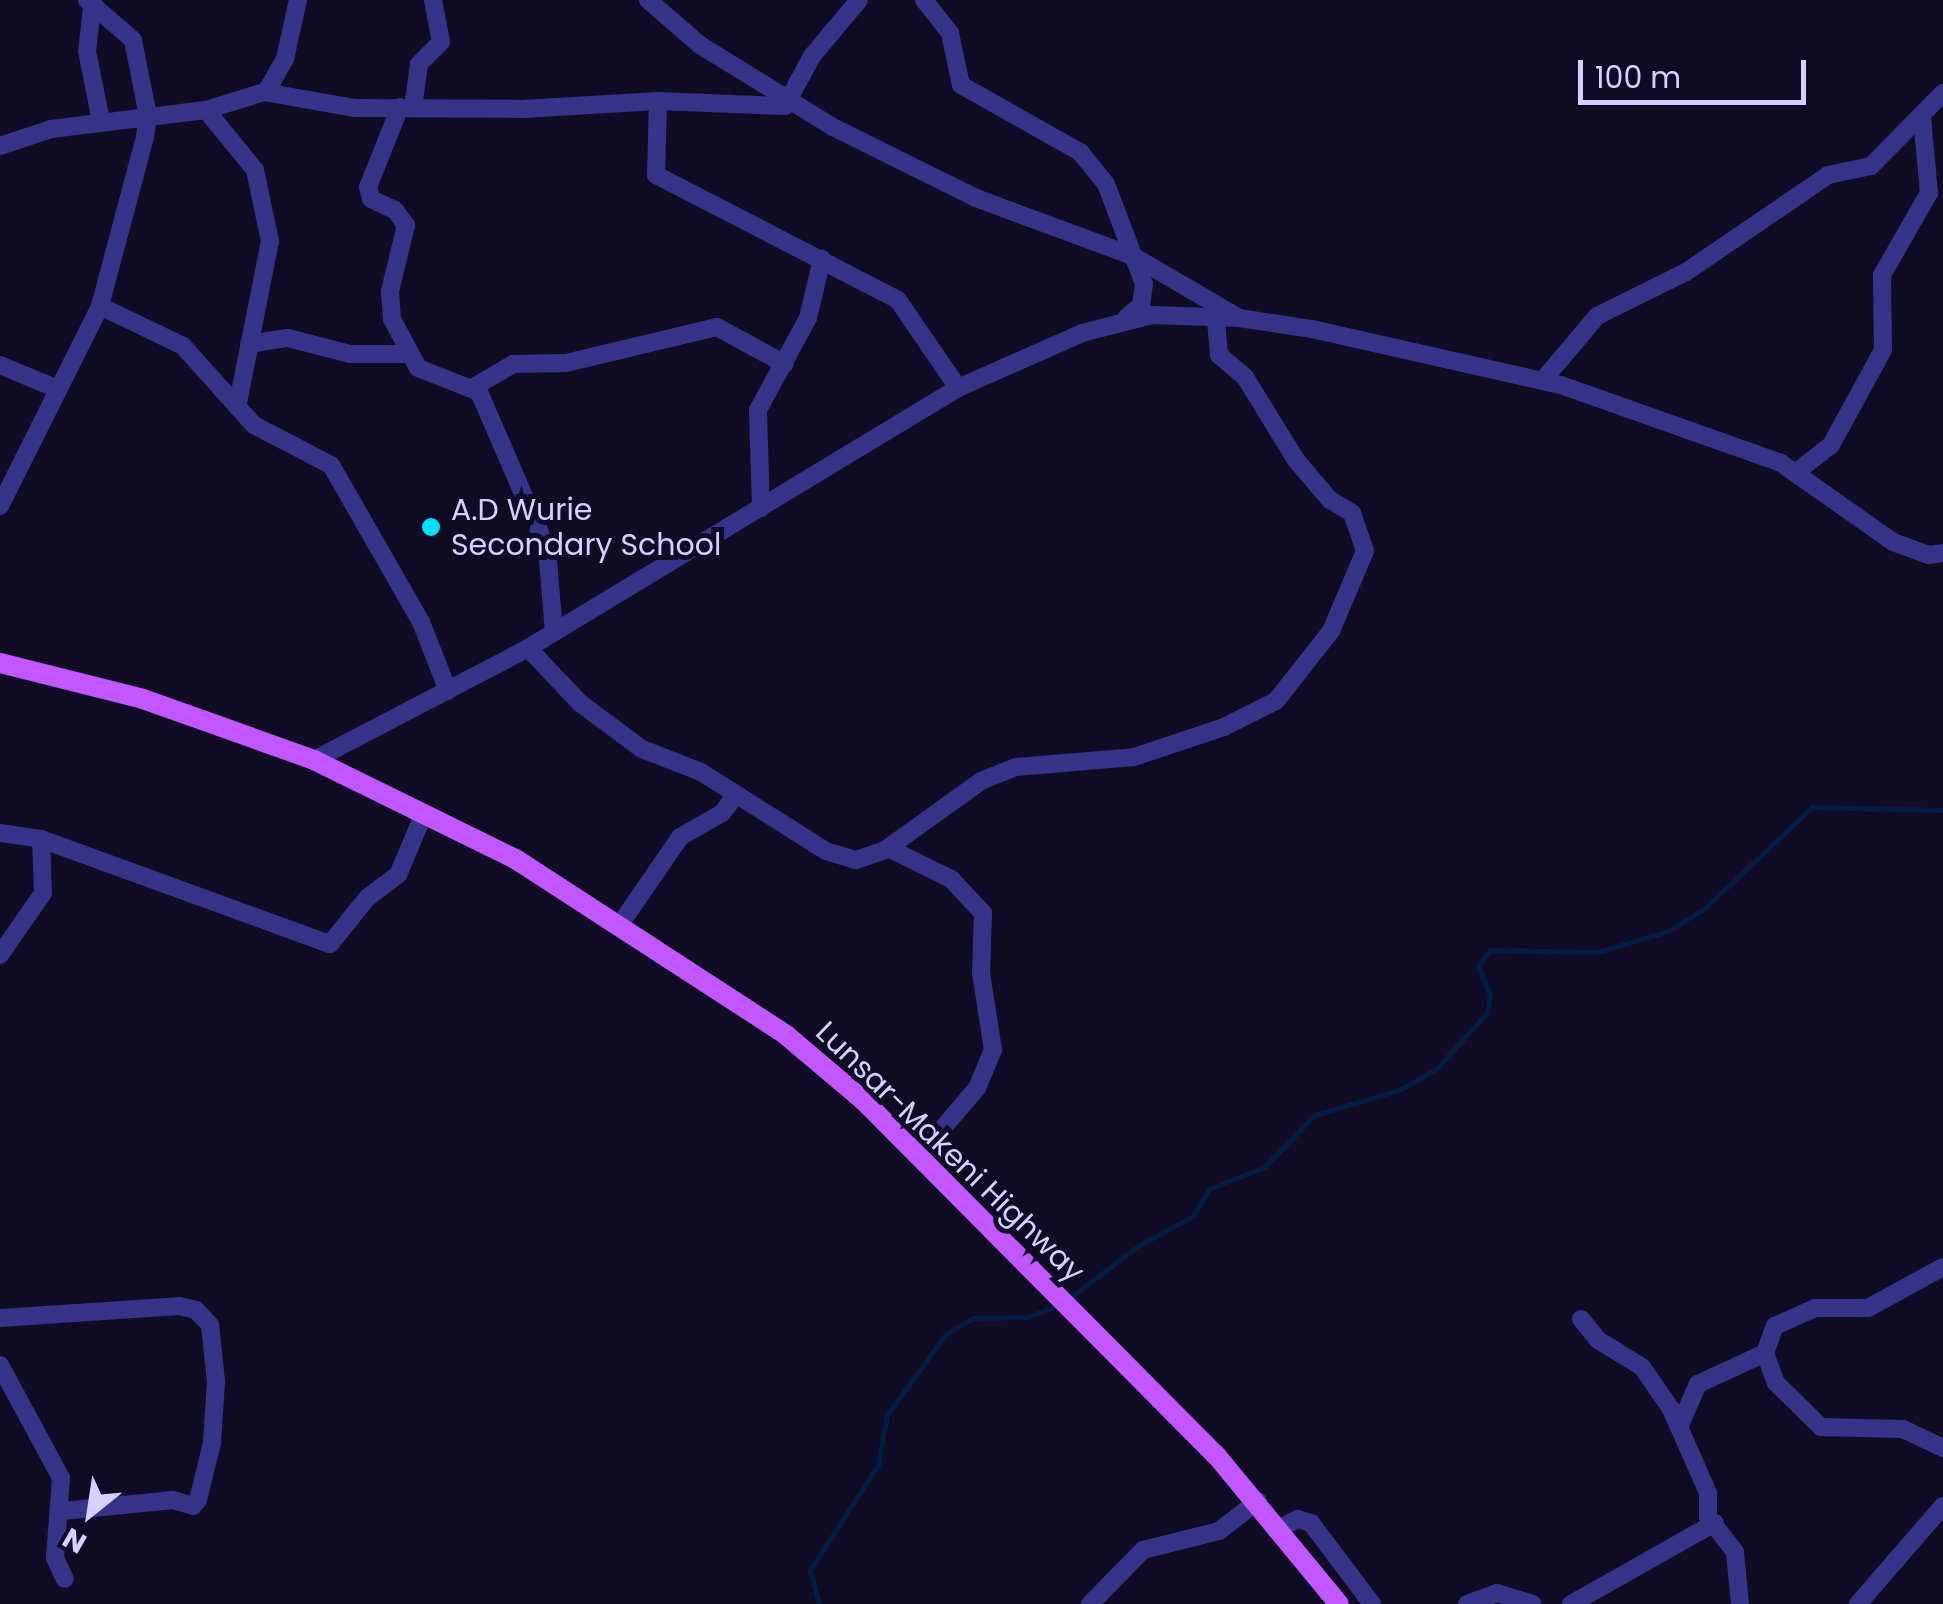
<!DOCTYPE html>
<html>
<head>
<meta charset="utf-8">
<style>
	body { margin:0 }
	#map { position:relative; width:1943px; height:1604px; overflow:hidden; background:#110c25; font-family:Poppins,sans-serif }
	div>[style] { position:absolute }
	.stream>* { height:5px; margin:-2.5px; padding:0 2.5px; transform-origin:2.5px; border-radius:2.5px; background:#051c45 }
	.minor>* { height:18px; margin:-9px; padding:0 9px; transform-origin:9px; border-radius:9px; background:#373389 }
	.major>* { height:20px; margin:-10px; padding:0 10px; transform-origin:10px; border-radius:10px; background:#c257ff }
	.dots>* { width:28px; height:28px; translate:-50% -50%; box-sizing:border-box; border:5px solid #110c25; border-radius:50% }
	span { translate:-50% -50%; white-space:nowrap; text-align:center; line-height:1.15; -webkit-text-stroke:10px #110c25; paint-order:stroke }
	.poi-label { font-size:30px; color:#d6d0ff }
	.left { translate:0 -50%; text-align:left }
	.street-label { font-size:30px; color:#d6d0ff }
	.north { position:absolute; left:40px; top:1464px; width:100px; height:100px; -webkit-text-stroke:8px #110c25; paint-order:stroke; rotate:210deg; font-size:28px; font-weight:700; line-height:40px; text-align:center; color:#d6d0ff }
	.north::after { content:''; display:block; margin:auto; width:35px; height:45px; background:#d6d0ff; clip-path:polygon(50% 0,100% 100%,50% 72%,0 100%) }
	.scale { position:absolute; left:1578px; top:60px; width:228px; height:45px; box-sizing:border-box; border:5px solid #d6d0ff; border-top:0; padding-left:12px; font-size:30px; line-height:35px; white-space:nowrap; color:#d6d0ff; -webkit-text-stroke:8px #110c25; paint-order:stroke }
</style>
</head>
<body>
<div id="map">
	<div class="stream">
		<div style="left:1067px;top:1300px;width:89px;rotate:-37.3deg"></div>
		<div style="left:1138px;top:1246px;width:63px;rotate:-28.6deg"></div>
		<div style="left:1193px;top:1216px;width:31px;rotate:-59deg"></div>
		<div style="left:1209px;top:1189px;width:59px;rotate:-21.8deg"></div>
		<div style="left:1264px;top:1167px;width:73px;rotate:-45.6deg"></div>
		<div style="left:1315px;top:1115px;width:88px;rotate:-16.6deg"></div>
		<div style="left:1399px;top:1090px;width:43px;rotate:-29.6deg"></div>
		<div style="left:1436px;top:1069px;width:76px;rotate:-47.7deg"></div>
		<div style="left:1487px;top:1013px;width:19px;rotate:-81deg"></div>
		<div style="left:1490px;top:994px;width:30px;rotate:-113deg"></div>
		<div style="left:1478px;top:966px;width:20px;rotate:-53deg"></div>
		<div style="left:1490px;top:950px;width:108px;rotate:1.1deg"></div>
		<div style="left:1598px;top:952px;width:73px;rotate:-16.7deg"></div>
		<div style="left:1668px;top:931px;width:44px;rotate:-31.9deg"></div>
		<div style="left:1705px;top:908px;width:147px;rotate:-43.3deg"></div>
		<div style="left:1812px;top:807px;width:131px;rotate:1.3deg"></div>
		<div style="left:819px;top:1604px;width:35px;rotate:-105deg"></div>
		<div style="left:810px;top:1570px;width:125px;rotate:-57.1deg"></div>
		<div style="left:878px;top:1465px;width:51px;rotate:-79.8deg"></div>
		<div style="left:887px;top:1415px;width:99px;rotate:-54.1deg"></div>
		<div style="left:945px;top:1335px;width:32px;rotate:-32deg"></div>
		<div style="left:972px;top:1318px;width:55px;rotate:-1deg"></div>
		<div style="left:1027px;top:1317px;width:33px;rotate:-21deg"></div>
	</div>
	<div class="minor">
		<div style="left:93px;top:0;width:51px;rotate:96.7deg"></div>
		<div style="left:87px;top:51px;width:71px;rotate:78.7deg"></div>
		<div style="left:648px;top:0;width:69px;rotate:40.9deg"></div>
		<div style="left:700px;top:45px;width:154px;rotate:31.7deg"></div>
		<div style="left:831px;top:126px;width:162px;rotate:26.4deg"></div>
		<div style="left:976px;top:198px;width:167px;rotate:20.3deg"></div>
		<div style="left:1133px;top:256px;width:123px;rotate:30.3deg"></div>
		<div style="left:924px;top:0;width:42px;rotate:51.8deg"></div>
		<div style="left:950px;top:33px;width:53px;rotate:78.1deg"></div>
		<div style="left:961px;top:85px;width:137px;rotate:29.4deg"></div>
		<div style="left:1080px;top:152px;width:41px;rotate:50.9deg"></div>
		<div style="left:1106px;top:184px;width:107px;rotate:69.2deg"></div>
		<div style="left:1144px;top:284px;width:21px;rotate:98deg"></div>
		<div style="left:1141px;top:305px;width:20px;rotate:139deg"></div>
		<div style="left:266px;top:92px;width:38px;rotate:-60deg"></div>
		<div style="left:285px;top:59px;width:60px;rotate:-77.6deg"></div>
		<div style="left:658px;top:101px;width:127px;rotate:2.3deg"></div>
		<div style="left:785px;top:106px;width:57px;rotate:-61.6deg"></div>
		<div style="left:812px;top:56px;width:73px;rotate:-50deg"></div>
		<div style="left:400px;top:107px;width:86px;rotate:111.8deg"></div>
		<div style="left:368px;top:187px;width:12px;rotate:76deg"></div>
		<div style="left:371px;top:199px;width:26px;rotate:25deg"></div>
		<div style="left:395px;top:210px;width:19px;rotate:54deg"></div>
		<div style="left:406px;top:225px;width:68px;rotate:103.6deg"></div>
		<div style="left:390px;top:291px;width:28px;rotate:86deg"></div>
		<div style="left:392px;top:319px;width:55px;rotate:62deg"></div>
		<div style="left:418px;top:368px;width:66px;rotate:21.5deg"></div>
		<div style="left:479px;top:392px;width:171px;rotate:66.6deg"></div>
		<div style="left:547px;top:549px;width:84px;rotate:85.2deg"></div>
		<div style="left:413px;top:108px;width:44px;rotate:-82.2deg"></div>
		<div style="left:419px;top:64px;width:31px;rotate:-45deg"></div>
		<div style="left:441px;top:42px;width:43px;rotate:-100.8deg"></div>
		<div style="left:206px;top:110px;width:77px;rotate:50.8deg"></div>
		<div style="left:255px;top:170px;width:73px;rotate:78.1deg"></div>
		<div style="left:270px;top:241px;width:169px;rotate:101.2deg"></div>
		<div style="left:0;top:146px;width:54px;rotate:-18.4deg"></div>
		<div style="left:51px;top:129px;width:156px;rotate:-7deg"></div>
		<div style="left:206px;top:110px;width:61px;rotate:-17.2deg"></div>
		<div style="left:264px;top:92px;width:91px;rotate:10.1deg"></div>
		<div style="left:354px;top:108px;width:169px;rotate:0.3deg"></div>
		<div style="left:523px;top:109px;width:135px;rotate:-3.4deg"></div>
		<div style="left:658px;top:101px;width:74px;rotate:91.5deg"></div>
		<div style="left:656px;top:175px;width:272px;rotate:27.3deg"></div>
		<div style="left:898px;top:300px;width:107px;rotate:55.7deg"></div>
		<div style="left:100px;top:306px;width:92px;rotate:25.7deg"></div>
		<div style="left:183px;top:346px;width:106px;rotate:48.1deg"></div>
		<div style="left:254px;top:425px;width:87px;rotate:27.5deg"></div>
		<div style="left:331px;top:465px;width:181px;rotate:60.2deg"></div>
		<div style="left:421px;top:622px;width:74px;rotate:68.6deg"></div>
		<div style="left:249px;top:344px;width:39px;rotate:-9deg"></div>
		<div style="left:288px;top:338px;width:64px;rotate:14.5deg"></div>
		<div style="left:350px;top:354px;width:58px"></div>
		<div style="left:0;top:365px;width:60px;rotate:22.7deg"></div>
		<div style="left:1543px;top:380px;width:84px;rotate:-49.8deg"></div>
		<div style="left:1597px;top:316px;width:99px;rotate:-26.3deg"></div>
		<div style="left:1686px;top:272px;width:172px;rotate:-34.3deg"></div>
		<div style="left:1828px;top:175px;width:44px;rotate:-11.8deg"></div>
		<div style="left:1871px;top:166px;width:103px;rotate:-45.4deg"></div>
		<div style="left:472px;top:388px;width:48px;rotate:-30.3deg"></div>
		<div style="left:513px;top:364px;width:53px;rotate:-1.1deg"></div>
		<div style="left:566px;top:363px;width:155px;rotate:-13.4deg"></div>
		<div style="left:717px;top:327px;width:77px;rotate:28.6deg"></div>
		<div style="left:1795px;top:473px;width:46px;rotate:-37.9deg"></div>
		<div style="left:1831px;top:445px;width:108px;rotate:-61.3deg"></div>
		<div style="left:1883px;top:350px;width:75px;rotate:-90.8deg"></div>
		<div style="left:1882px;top:275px;width:95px;rotate:-60.2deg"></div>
		<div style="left:1929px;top:193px;width:76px;rotate:-95.3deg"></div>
		<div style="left:0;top:506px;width:224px;rotate:-63.4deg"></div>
		<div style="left:100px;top:306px;width:175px;rotate:-75.1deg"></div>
		<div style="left:145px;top:137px;width:21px;rotate:-82deg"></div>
		<div style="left:148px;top:116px;width:77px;rotate:-101.2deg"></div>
		<div style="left:133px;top:40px;width:61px;rotate:-139deg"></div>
		<div style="left:761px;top:508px;width:98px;rotate:-91.8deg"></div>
		<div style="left:758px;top:410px;width:105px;rotate:-61.5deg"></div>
		<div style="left:808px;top:318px;width:61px;rotate:-76.7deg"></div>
		<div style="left:528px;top:648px;width:76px;rotate:46.6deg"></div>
		<div style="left:580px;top:703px;width:77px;rotate:36.6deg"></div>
		<div style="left:642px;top:749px;width:63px;rotate:21.3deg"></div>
		<div style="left:701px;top:772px;width:148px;rotate:32.3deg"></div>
		<div style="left:826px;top:851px;width:31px;rotate:17deg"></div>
		<div style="left:856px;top:860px;width:31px;rotate:-19deg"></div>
		<div style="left:885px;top:850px;width:118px;rotate:-35.7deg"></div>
		<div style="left:981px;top:781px;width:38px;rotate:-22deg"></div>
		<div style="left:1016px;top:767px;width:118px;rotate:-4.8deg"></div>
		<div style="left:1134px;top:757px;width:95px;rotate:-18.4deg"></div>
		<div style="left:1224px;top:727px;width:58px;rotate:-26.6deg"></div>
		<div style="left:1276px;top:701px;width:89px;rotate:-51.8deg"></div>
		<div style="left:1331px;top:631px;width:87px;rotate:-67deg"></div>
		<div style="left:1365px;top:551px;width:40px;rotate:-108.9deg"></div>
		<div style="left:1352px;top:513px;width:26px;rotate:-149deg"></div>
		<div style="left:1330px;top:500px;width:52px;rotate:-130.4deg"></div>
		<div style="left:1296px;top:460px;width:97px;rotate:-121.6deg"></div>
		<div style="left:1245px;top:377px;width:34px;rotate:-140deg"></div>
		<div style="left:1219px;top:355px;width:36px;rotate:-95deg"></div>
		<div style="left:314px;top:760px;width:242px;rotate:-27.6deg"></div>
		<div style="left:528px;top:648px;width:502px;rotate:-31.16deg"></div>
		<div style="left:958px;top:388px;width:136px;rotate:-23.9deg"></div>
		<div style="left:1082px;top:333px;width:72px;rotate:-14.4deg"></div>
		<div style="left:1152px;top:315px;width:87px;rotate:2deg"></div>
		<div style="left:1239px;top:318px;width:74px;rotate:8.6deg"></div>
		<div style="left:1312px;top:329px;width:255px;rotate:12.7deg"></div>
		<div style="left:1561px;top:385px;width:233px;rotate:19.5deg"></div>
		<div style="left:1781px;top:463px;width:137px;rotate:35.2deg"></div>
		<div style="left:1893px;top:542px;width:38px;rotate:20deg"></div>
		<div style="left:1929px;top:555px;width:14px;rotate:-8deg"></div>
		<div style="left:0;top:833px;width:41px;rotate:8.3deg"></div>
		<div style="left:41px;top:839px;width:307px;rotate:20deg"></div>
		<div style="left:330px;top:944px;width:59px;rotate:-51.2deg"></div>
		<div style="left:367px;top:898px;width:39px;rotate:-37deg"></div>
		<div style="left:398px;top:875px;width:67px;rotate:-67.2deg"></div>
		<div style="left:888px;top:848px;width:70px;rotate:26.2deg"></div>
		<div style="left:951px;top:879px;width:47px;rotate:46.7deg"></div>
		<div style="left:983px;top:913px;width:60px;rotate:91.9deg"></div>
		<div style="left:981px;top:973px;width:78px;rotate:81.1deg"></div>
		<div style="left:993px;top:1050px;width:41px;rotate:112.8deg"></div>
		<div style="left:977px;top:1088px;width:89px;rotate:130.5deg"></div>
		<div style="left:621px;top:923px;width:104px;rotate:-55.5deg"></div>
		<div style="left:680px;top:837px;width:48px;rotate:-29.7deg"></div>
		<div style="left:722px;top:813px;width:23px;rotate:-52deg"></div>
		<div style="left:0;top:955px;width:75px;rotate:-55.3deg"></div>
		<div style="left:43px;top:893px;width:54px;rotate:-92.1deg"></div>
		<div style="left:0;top:1318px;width:179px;rotate:-3.8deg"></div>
		<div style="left:179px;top:1306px;width:17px;rotate:13deg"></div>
		<div style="left:196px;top:1310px;width:21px;rotate:47deg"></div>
		<div style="left:210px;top:1325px;width:56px;rotate:83.9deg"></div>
		<div style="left:216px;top:1381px;width:62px;rotate:93.7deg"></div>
		<div style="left:212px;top:1443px;width:59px;rotate:103.8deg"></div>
		<div style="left:198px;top:1500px;width:8px;rotate:130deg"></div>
		<div style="left:193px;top:1506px;width:21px;rotate:-163deg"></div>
		<div style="left:173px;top:1500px;width:111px;rotate:174.3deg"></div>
		<div style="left:1581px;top:1319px;width:27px;rotate:51deg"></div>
		<div style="left:1598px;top:1340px;width:52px;rotate:31.5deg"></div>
		<div style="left:1642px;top:1367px;width:51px;rotate:55.4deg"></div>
		<div style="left:1671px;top:1409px;width:92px;rotate:66.2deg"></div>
		<div style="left:1708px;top:1493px;width:24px;rotate:90deg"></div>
		<div style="left:1708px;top:1517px;width:44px;rotate:52.4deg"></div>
		<div style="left:1735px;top:1552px;width:52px;rotate:84.5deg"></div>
		<div style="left:1765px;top:1353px;width:32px;rotate:70deg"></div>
		<div style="left:1776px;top:1383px;width:63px;rotate:44.4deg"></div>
		<div style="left:1821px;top:1427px;width:82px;rotate:1.4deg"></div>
		<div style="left:1903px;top:1429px;width:44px;rotate:25.4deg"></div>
		<div style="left:0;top:1365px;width:128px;rotate:61.6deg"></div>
		<div style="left:61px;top:1478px;width:80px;rotate:94.3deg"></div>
		<div style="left:55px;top:1558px;width:23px;rotate:65deg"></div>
		<div style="left:1679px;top:1427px;width:47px;rotate:-66.2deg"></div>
		<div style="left:1698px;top:1384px;width:74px;rotate:-24.8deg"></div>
		<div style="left:1765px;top:1353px;width:29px;rotate:-70deg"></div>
		<div style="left:1775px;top:1326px;width:44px;rotate:-24.2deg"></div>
		<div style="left:1815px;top:1308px;width:53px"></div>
		<div style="left:1868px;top:1308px;width:85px;rotate:-28.7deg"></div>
		<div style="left:1282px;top:1527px;width:18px;rotate:-27deg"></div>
		<div style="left:1298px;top:1519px;width:14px;rotate:17deg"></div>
		<div style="left:1311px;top:1523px;width:101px;rotate:53deg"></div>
		<div style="left:1090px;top:1604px;width:76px;rotate:-45.5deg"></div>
		<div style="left:1143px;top:1550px;width:78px;rotate:-14deg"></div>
		<div style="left:1219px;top:1531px;width:49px;rotate:-37.6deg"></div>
		<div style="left:1467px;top:1604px;width:32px;rotate:-20deg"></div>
		<div style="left:1497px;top:1593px;width:37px;rotate:17deg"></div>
		<div style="left:1571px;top:1604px;width:165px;rotate:-29.4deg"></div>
		<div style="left:1858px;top:1604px;width:130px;rotate:-49.1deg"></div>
	</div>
	<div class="major">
		<div style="left:0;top:663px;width:147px;rotate:14.1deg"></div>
		<div style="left:143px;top:699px;width:182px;rotate:19.6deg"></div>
		<div style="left:314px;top:760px;width:226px;rotate:26.2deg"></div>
		<div style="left:517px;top:860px;width:321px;rotate:33deg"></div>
		<div style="left:786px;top:1035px;width:102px;rotate:40.2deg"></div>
		<div style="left:864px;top:1101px;width:499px;rotate:45.2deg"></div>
		<div style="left:1216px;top:1455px;width:193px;rotate:50.5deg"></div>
	</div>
	<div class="dots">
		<div style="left:431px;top:527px;background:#00e0fb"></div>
	</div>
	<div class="poi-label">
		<span class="left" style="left:451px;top:527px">A.D Wurie<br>Secondary School</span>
	</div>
	<div class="street-label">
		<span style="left:950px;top:1152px;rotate:44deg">Lunsar-Makeni Highway</span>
	</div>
	<div class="north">N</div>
	<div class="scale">100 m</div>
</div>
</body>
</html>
